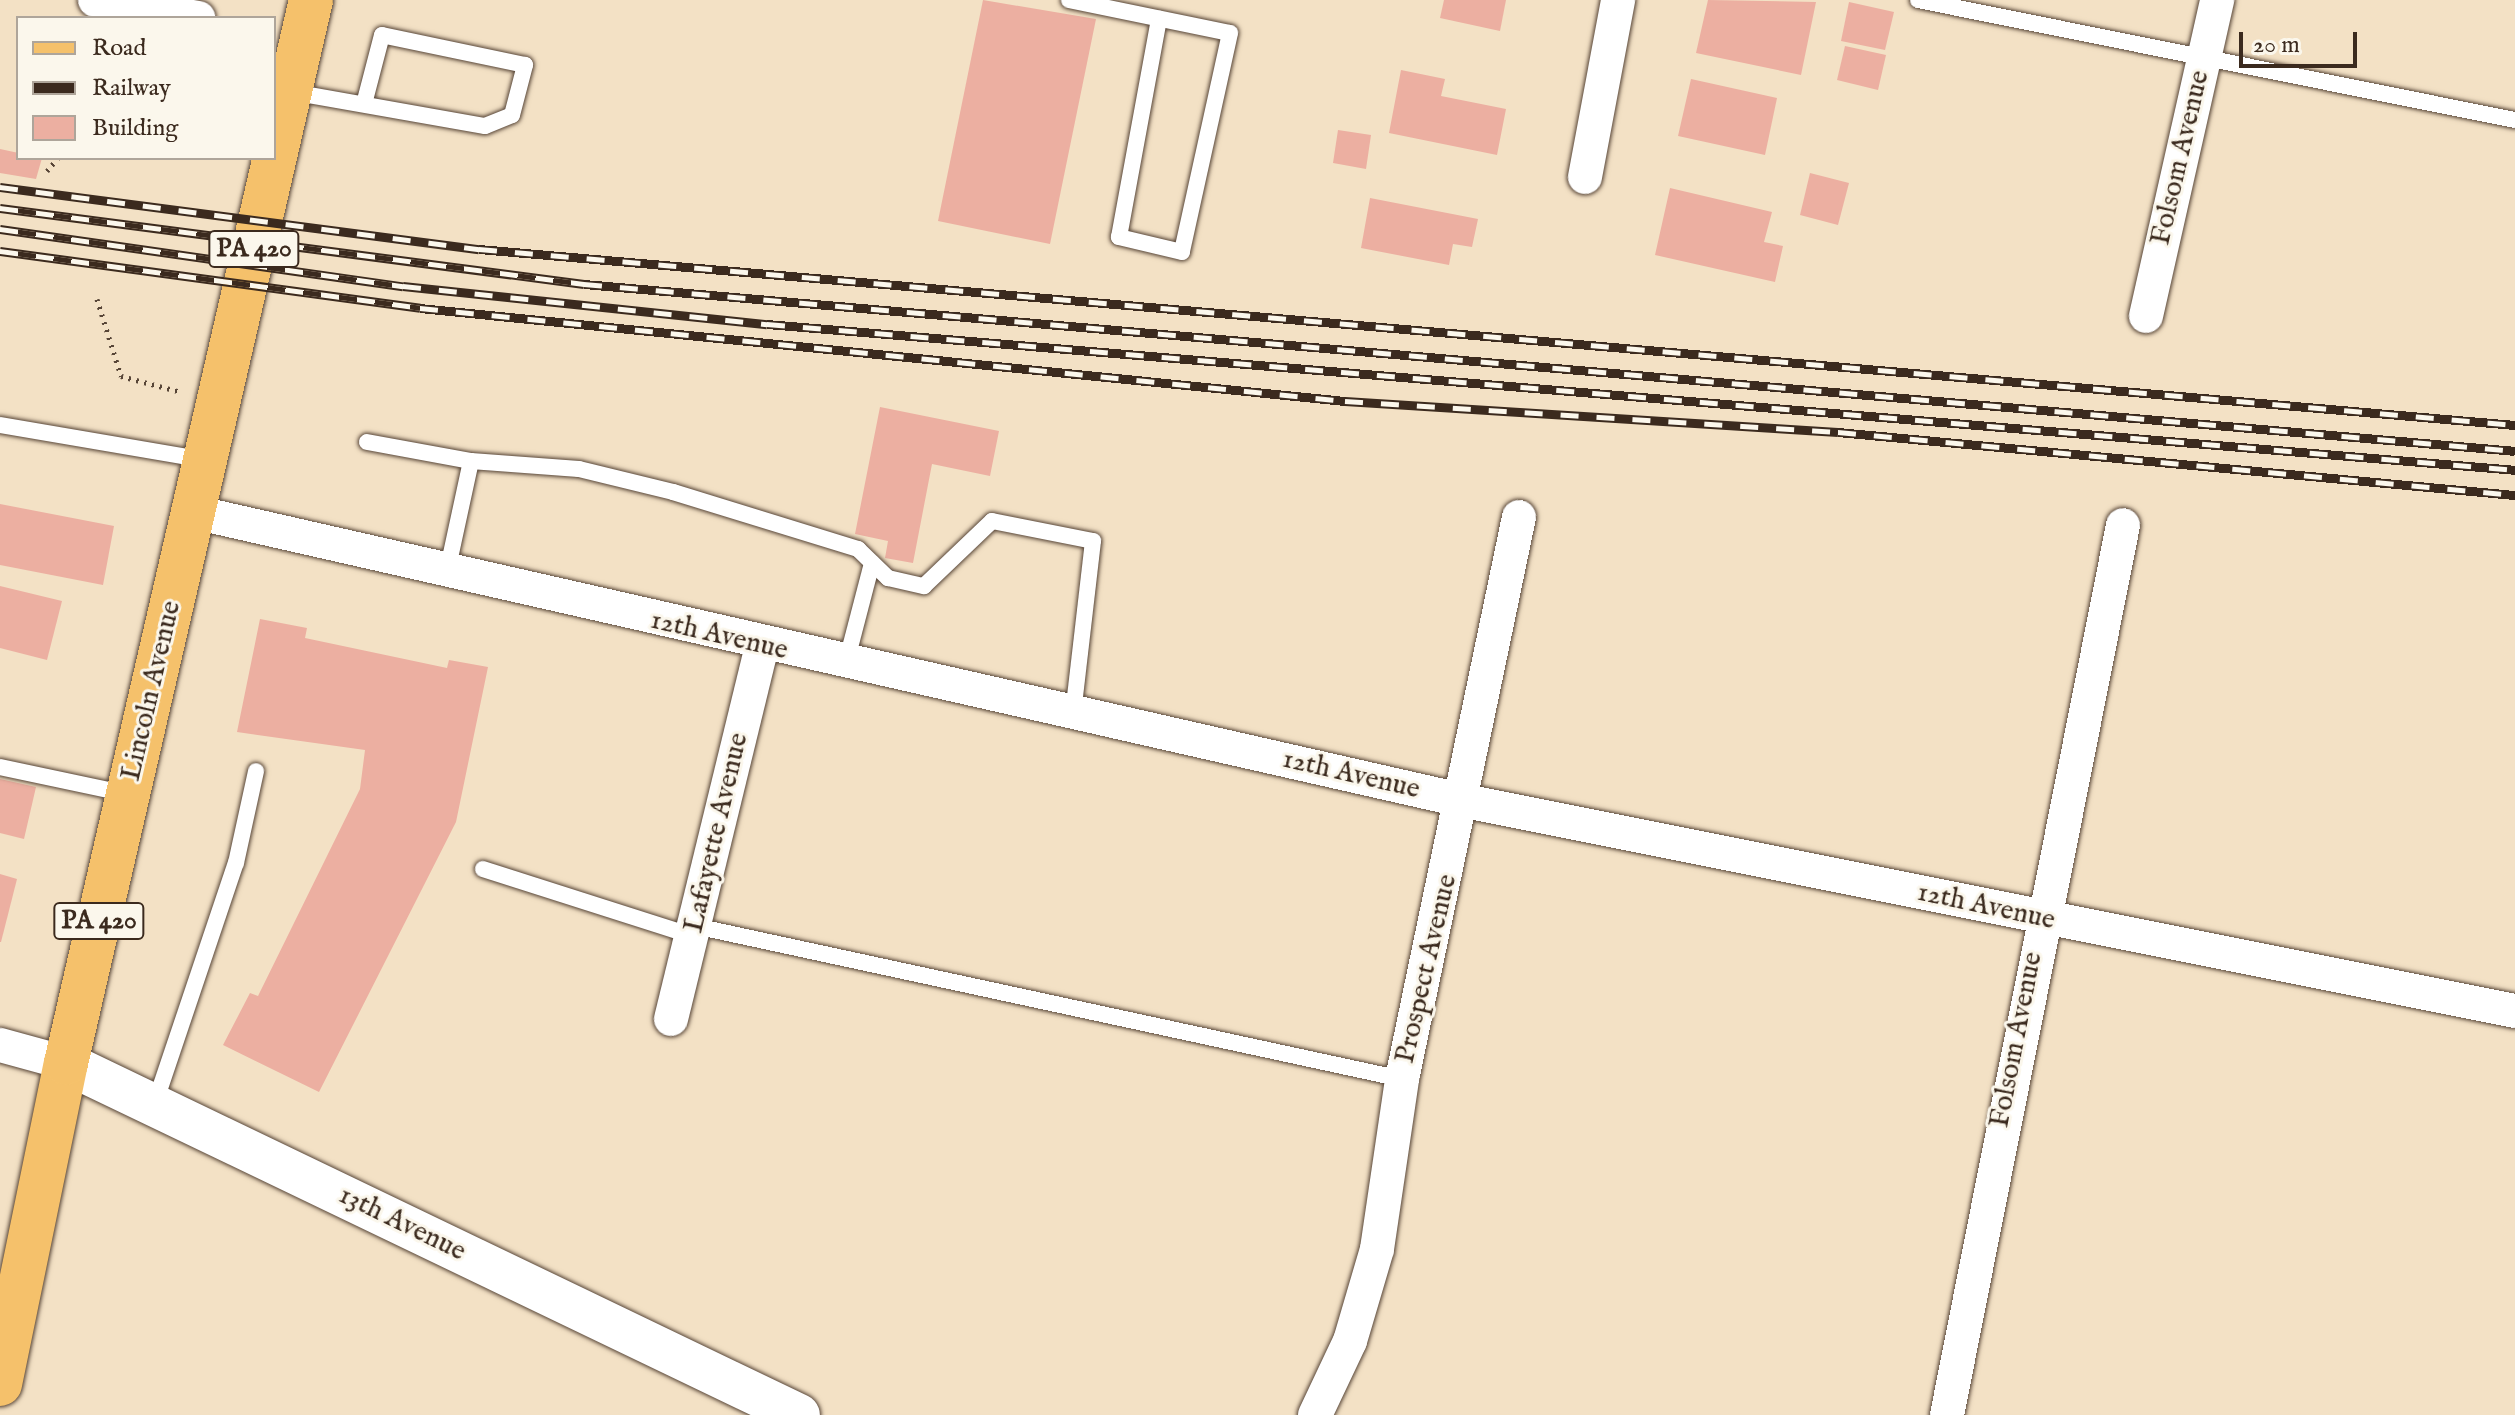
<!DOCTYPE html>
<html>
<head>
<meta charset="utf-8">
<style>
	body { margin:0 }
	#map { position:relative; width:2515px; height:1415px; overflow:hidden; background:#f3e1c5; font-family:"IM FELL English",serif }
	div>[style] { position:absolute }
	.building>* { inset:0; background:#ecafa1 }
	.path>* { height:5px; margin-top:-2.5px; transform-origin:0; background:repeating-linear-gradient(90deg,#574537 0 2px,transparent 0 8px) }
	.roads { filter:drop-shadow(0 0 2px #574537) drop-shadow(0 0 2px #574537) }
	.service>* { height:16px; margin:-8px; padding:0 8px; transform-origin:8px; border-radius:8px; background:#fff }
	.minor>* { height:34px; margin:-17px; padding:0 17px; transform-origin:17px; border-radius:17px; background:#fff }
	.tertiary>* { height:42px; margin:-21px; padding:0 21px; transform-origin:21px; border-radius:21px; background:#fff }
	.primary>* { height:44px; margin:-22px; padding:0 22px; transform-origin:22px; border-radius:22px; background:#f5c16b }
	.rail>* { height:9px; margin-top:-4.5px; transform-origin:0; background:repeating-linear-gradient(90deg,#fbf7ec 0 18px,#3b2a1e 0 36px); box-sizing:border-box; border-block:2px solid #3b2a1e }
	span { translate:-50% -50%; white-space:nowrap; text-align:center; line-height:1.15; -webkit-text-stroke:6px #fbf7ec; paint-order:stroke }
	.shield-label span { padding:2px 6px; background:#fbf7ec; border:2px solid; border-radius:6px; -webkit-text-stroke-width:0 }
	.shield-label { font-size:26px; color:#3b2a1e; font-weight:700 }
	.street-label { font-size:28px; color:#3b2a1e }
	.legend { position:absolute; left:16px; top:16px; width:260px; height:144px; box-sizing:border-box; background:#fbf7ec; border:2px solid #aea59a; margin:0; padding:10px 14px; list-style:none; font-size:24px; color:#3b2a1e }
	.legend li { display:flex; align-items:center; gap:16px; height:40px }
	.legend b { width:40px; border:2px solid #aea59a }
	.scale { position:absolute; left:2239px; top:32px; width:118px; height:36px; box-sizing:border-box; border:4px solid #3b2a1e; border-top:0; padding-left:10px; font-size:24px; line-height:28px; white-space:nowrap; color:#3b2a1e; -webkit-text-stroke:6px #fbf7ec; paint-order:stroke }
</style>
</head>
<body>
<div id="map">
	<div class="building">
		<div style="clip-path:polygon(983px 0,1096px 19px,1050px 244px,938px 221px)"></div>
		<div style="clip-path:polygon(1444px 0,1506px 0,1500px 31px,1440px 18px)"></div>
		<div style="clip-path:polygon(1708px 0,1816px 2px,1801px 75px,1696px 53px)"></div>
		<div style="clip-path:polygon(1849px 2px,1894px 12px,1885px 50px,1841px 41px)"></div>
		<div style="clip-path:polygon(1845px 46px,1886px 55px,1878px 90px,1837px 80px)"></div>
		<div style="clip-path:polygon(1401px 70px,1445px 79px,1441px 96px,1506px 109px,1497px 155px,1389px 133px)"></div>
		<div style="clip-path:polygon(1691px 79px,1777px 98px,1765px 155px,1678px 136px)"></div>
		<div style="clip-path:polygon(1338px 130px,1371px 135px,1366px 169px,1333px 163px)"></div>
		<div style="clip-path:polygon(0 149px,42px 158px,36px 179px,0 173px)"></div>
		<div style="clip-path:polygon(1810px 173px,1849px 183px,1838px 225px,1800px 215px)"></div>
		<div style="clip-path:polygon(1670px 188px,1772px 212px,1764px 242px,1783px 246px,1775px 282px,1655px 255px)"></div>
		<div style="clip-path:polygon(1370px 198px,1478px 219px,1472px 247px,1453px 244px,1449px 265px,1361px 248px)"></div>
		<div style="clip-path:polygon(880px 407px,999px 431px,990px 476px,932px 464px,913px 563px,885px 558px,888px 541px,855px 534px)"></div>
		<div style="clip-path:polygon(0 504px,114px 526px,103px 585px,0 565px)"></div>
		<div style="clip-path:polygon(0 586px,62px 601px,47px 660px,0 648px)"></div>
		<div style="clip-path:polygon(260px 619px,307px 628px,305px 638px,447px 668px,449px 660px,488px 667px,456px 822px,319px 1092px,223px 1045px,250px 993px,258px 996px,360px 789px,365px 750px,237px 732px)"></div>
		<div style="clip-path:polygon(0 779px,36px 787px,24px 839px,0 833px)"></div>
		<div style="clip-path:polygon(0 874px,17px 879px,1px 942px,0 942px)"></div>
	</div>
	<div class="path">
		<div style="left:47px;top:171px;width:17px;rotate:-50deg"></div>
		<div style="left:97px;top:299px;width:81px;rotate:72.7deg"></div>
		<div style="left:121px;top:376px;width:62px;rotate:14.9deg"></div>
	</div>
	<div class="roads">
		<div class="service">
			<div style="left:1069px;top:0;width:164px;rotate:11.6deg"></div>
			<div style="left:1230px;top:33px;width:224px;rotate:102.4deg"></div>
			<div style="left:1182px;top:252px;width:65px;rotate:-166.6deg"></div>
			<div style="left:1119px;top:237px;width:222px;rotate:-79.6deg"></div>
			<div style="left:1918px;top:0;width:609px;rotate:11.37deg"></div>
			<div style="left:292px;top:92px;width:196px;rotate:10deg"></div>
			<div style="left:485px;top:126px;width:29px;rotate:-22deg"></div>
			<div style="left:512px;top:115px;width:52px;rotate:-75.4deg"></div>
			<div style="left:525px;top:65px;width:146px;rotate:-168.2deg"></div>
			<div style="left:382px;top:35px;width:71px;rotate:104.6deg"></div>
			<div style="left:0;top:425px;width:207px;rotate:9.7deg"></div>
			<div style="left:367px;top:442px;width:106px;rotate:10.4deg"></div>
			<div style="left:471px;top:461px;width:114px;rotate:102.2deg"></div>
			<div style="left:471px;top:461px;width:108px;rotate:4.2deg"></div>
			<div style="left:579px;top:469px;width:97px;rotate:13.7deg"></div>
			<div style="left:673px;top:492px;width:194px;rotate:17.1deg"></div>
			<div style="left:858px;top:549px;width:42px;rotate:44deg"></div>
			<div style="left:888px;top:578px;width:37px;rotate:13deg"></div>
			<div style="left:924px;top:586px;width:94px;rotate:-43.7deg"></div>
			<div style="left:992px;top:521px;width:103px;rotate:11.2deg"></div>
			<div style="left:1093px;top:541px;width:173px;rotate:96.6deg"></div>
			<div style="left:846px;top:663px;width:103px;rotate:-75.4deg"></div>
			<div style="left:0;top:767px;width:130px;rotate:12deg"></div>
			<div style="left:483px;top:869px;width:220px;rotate:17.7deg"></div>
			<div style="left:695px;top:926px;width:723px;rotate:12.21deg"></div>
			<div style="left:155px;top:1103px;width:253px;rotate:-71.4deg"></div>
			<div style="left:236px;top:863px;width:94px;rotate:-77.7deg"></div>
		</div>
		<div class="minor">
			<div style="left:95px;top:0;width:105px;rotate:9.9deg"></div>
			<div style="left:1585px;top:177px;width:180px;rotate:-79.4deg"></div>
			<div style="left:2146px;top:316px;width:324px;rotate:-77.3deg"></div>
			<div style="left:194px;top:512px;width:1303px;rotate:12.81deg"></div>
			<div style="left:1465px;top:801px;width:1071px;rotate:11.31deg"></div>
			<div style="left:671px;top:1019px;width:384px;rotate:-76.3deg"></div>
			<div style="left:0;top:1045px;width:68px;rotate:15.3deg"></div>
			<div style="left:1315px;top:1415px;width:82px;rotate:-64.7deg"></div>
			<div style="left:1350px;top:1341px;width:96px;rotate:-73.6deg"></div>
			<div style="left:1377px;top:1249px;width:172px;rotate:-81.6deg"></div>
			<div style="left:1402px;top:1079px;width:574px;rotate:-78.24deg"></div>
			<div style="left:1947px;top:1415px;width:907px;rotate:-78.81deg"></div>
		</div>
		<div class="tertiary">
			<div style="left:66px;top:1063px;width:813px;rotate:25.65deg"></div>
		</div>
		<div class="primary">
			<div style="left:0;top:1384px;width:328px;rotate:-78.4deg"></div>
			<div style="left:66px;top:1063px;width:1091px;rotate:-77.02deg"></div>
		</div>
	</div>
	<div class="rail">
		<div style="left:0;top:187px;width:483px;rotate:7.4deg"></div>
		<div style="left:479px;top:249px;width:2044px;rotate:4.94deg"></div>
		<div style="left:0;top:208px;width:589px;rotate:7.41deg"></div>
		<div style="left:584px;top:284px;width:1938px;rotate:4.94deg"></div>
		<div style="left:0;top:229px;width:407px;rotate:8.1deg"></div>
		<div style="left:403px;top:286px;width:366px;rotate:6deg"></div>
		<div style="left:767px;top:324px;width:1754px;rotate:4.77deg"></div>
		<div style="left:0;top:251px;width:424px;rotate:7.7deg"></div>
		<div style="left:420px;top:308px;width:930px;rotate:5.74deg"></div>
		<div style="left:1345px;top:401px;width:494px;rotate:3.6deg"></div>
		<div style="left:1838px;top:432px;width:680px;rotate:5.32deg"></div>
	</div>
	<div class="shield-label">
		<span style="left:254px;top:249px">PA 420</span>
		<span style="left:99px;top:921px">PA 420</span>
	</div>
	<div class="street-label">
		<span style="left:2181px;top:158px;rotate:-77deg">Folsom Avenue</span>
		<span style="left:719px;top:636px;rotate:13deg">12th Avenue</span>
		<span style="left:152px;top:691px;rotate:-77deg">Lincoln Avenue</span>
		<span style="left:1351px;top:775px;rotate:13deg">12th Avenue</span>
		<span style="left:717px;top:833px;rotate:-77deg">Lafayette Avenue</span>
		<span style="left:1986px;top:907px;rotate:12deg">12th Avenue</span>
		<span style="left:1427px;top:969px;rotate:-77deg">Prospect Avenue</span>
		<span style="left:2017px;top:1040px;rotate:-79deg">Folsom Avenue</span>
		<span style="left:402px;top:1224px;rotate:26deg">13th Avenue</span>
	</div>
	<ul class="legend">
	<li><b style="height:10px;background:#f5c16b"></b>Road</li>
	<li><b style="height:10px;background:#3b2a1e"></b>Railway</li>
	<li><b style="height:22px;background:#ecafa1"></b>Building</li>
	</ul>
	<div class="scale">20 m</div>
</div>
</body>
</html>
